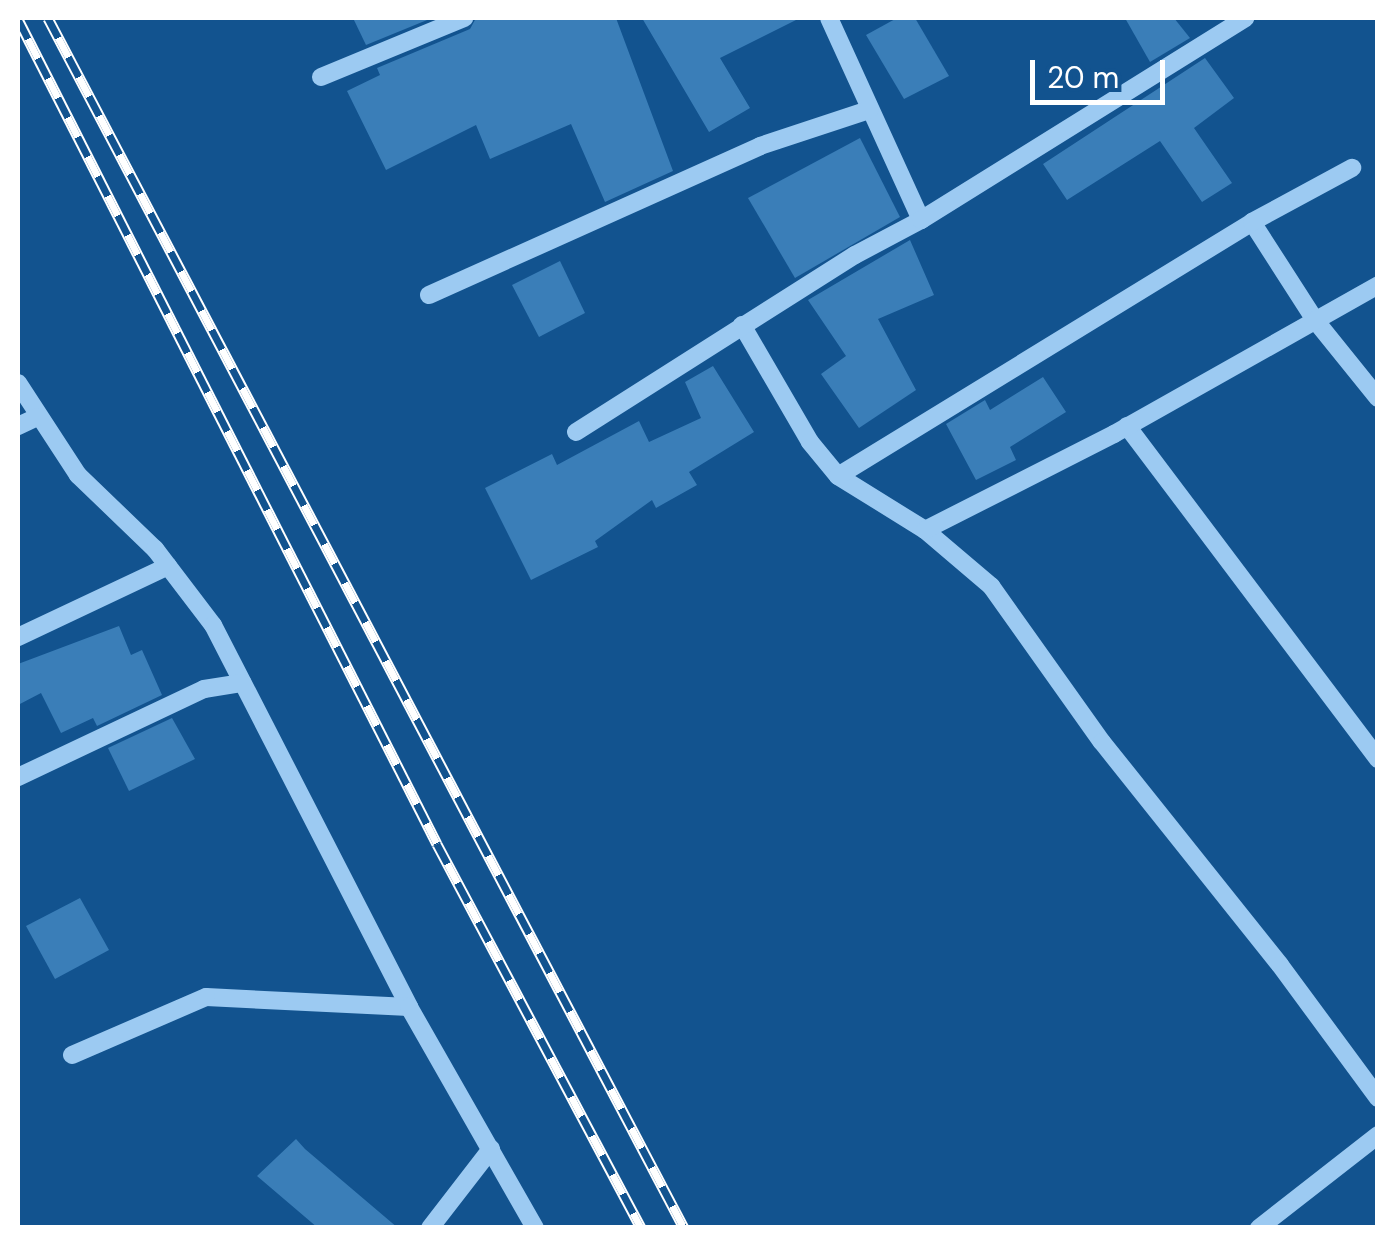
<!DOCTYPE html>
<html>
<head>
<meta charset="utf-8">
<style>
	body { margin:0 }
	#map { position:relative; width:1395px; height:1245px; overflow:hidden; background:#12538f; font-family:"DM Sans",sans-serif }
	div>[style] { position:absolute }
	.building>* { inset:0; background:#3a7eb8 }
	.minor>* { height:18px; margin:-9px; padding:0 9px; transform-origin:9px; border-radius:9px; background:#9ccaf2 }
	.rail>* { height:11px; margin-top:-5.5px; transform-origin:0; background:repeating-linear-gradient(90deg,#12538f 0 22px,#fff 0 44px); box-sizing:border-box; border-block:2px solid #fff }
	span { translate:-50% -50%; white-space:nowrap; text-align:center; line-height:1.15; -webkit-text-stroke:8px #12538f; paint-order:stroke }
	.frame { position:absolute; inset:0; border:20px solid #fff; pointer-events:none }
	.scale { position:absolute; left:1030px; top:60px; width:135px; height:45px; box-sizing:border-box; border:5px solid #fff; border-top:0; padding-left:12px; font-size:30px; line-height:35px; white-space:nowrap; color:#fff; -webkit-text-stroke:8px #12538f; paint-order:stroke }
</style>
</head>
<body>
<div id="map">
	<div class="building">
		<div style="clip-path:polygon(353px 18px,432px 18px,366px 45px)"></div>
		<div style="clip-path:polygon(476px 18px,616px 18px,673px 171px,605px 202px,571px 124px,490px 159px,476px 125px,386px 170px,347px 91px,380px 75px,377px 68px,470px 29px)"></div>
		<div style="clip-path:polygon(642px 18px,800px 18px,720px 58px,750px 108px,709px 132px)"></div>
		<div style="clip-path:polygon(897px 18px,915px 18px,949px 76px,904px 99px,866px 35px)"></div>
		<div style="clip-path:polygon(1125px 18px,1174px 18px,1190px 38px,1150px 62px)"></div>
		<div style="clip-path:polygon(1205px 58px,1234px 98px,1194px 128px,1232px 183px,1202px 202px,1160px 141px,1067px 200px,1043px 164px)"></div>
		<div style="clip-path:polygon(860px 138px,900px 217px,795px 278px,748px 198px)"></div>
		<div style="clip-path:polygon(910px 240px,934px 295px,878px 319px,916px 390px,859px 428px,821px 374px,846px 356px,808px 300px)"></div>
		<div style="clip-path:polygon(560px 261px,585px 313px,539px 337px,512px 285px)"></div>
		<div style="clip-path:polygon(713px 366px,754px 432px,689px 472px,697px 485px,656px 508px,652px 500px,595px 541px,598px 547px,531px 580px,485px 488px,552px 454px,557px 465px,639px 421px,649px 442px,701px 418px,685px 382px)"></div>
		<div style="clip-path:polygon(1043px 377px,1066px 412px,1010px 447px,1016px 460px,976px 480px,946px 424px,985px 400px,990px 410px)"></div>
		<div style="clip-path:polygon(119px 626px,131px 655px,142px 650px,162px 695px,97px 726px,93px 718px,61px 733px,41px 693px,18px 705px,18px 664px)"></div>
		<div style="clip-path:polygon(172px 718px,195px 759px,129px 791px,108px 748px)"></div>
		<div style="clip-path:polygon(80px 898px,109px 950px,55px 979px,26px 926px)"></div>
		<div style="clip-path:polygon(296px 1139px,305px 1149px,398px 1228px,318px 1228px,257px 1176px)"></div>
	</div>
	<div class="minor">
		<div style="left:829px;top:18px;width:222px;rotate:65.5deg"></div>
		<div style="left:321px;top:77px;width:155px;rotate:-22.4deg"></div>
		<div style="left:1252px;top:222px;width:117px;rotate:57.3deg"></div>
		<div style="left:1315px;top:320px;width:100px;rotate:51.1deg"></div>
		<div style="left:429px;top:295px;width:363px;rotate:-24.2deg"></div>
		<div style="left:760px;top:146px;width:115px;rotate:-18.3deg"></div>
		<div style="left:742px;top:325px;width:135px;rotate:59.8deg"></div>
		<div style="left:810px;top:442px;width:44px;rotate:50.5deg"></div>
		<div style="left:838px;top:476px;width:102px;rotate:31.8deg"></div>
		<div style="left:925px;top:530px;width:87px;rotate:40.3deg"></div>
		<div style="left:991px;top:586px;width:191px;rotate:54.6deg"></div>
		<div style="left:1102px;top:742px;width:285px;rotate:51.4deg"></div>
		<div style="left:1280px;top:965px;width:165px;rotate:53.6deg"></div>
		<div style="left:18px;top:383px;width:110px;rotate:56.9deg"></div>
		<div style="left:78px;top:475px;width:107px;rotate:43.9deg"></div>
		<div style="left:155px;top:549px;width:96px;rotate:52.7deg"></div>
		<div style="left:213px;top:625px;width:429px;rotate:62.8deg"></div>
		<div style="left:409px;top:1007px;width:203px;rotate:-177.2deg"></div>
		<div style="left:206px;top:997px;width:146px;rotate:156.6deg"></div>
		<div style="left:18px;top:426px;width:21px;rotate:-25deg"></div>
		<div style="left:1127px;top:426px;width:417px;rotate:53deg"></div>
		<div style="left:576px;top:432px;width:330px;rotate:-32.4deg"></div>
		<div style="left:855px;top:255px;width:75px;rotate:-27.9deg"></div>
		<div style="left:921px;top:220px;width:382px;rotate:-31.9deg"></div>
		<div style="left:838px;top:476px;width:486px;rotate:-31.5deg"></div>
		<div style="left:1252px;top:222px;width:114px;rotate:-28.4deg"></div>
		<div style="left:925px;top:530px;width:212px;rotate:-26.9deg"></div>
		<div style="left:1114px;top:434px;width:303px;rotate:-29.4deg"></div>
		<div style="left:18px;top:637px;width:166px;rotate:-25.3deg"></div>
		<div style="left:18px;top:777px;width:206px;rotate:-25.3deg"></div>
		<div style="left:204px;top:689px;width:39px;rotate:-9deg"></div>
		<div style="left:409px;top:1007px;width:254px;rotate:60.3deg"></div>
		<div style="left:430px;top:1228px;width:100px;rotate:-52.3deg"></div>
		<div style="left:1259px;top:1228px;width:151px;rotate:-38deg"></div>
	</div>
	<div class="rail">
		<div style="left:48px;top:18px;width:1367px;rotate:62.27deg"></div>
		<div style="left:18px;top:19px;width:925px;rotate:63.07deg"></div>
		<div style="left:437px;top:844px;width:435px;rotate:62deg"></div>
	</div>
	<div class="frame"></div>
	<div class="scale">20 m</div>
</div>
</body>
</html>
